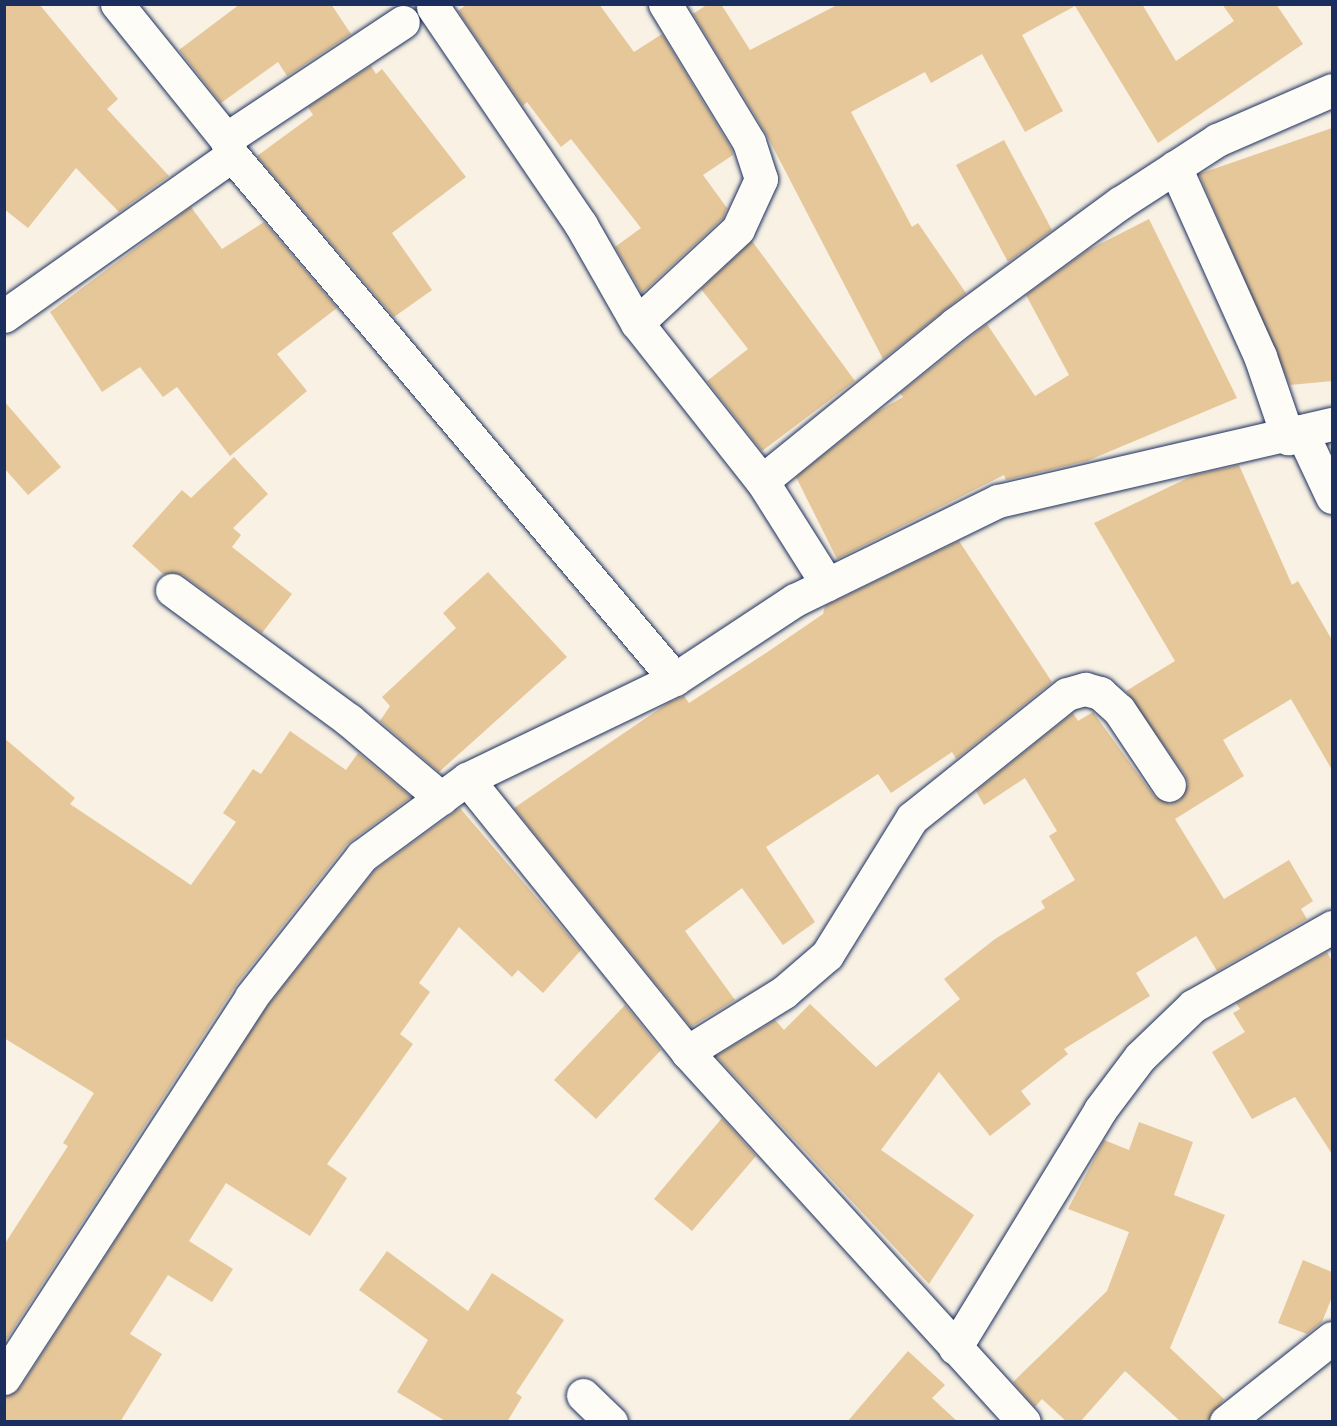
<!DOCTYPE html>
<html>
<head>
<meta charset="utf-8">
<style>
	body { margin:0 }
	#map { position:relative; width:1337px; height:1426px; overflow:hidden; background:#f8f1e4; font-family:"Balsamiq Sans",sans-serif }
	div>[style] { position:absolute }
	.building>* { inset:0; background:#e6c799 }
	.roads { filter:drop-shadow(0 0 2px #1b2f5e) drop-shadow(0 0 2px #1b2f5e) }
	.minor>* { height:33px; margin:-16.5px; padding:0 16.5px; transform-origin:16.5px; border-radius:16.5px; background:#fdfcf7 }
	span { translate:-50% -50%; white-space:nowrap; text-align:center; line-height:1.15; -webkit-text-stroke:5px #fdfcf7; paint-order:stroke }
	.frame { position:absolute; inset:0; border:6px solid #1b2f5e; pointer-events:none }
</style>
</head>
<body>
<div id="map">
	<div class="building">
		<div style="clip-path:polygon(4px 4px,39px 4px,118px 99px,107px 109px,169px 176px,119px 212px,76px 168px,28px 228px,4px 209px)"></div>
		<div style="clip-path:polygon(240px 4px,331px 4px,351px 34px,287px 76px,278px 62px,221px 103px,179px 50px)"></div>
		<div style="clip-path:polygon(467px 4px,599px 4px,634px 52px,662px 34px,732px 150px,733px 155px,703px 175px,727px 208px,723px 218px,642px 293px,615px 247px,641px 228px,571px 139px,561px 147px,527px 102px,523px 106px,458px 11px)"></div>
		<div style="clip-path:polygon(708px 4px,721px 4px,750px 50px,839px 4px,1142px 4px,1176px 61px,1234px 21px,1222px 4px,1276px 4px,1303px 44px,1158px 143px,1075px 6px,1022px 35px,1063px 111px,1025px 132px,982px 54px,931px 83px,925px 72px,851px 112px,912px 227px,918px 223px,966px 293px,883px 359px,765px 132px,693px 14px)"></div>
		<div style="clip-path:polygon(371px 66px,376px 74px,382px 69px,466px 177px,392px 233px,432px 290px,394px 317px,257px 156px,313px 115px,308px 107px)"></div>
		<div style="clip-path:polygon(1332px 128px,1332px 381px,1290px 385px,1199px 174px)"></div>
		<div style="clip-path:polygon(1004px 140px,1052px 230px,1008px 262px,956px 165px)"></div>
		<div style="clip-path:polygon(191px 207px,222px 249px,264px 222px,337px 308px,277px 354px,307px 391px,230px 456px,177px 387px,163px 397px,140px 367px,102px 392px,50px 312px)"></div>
		<div style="clip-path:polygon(1149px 219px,1237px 398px,1087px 461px,1006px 480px,1004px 475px,837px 559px,796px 477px,877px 412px,903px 397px,900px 393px,987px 324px,1035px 396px,1069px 375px,1026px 295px,1088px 250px)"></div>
		<div style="clip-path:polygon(752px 241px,855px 381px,762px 451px,707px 381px,748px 349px,701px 289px)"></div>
		<div style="clip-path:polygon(4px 401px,61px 467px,28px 495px,4px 468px)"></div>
		<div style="clip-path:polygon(234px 457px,268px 494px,233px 528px,241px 535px,232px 547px,292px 594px,262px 633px,183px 575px,163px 574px,132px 546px,182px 490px,191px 498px)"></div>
		<div style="clip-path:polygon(1239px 465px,1292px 585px,1298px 581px,1332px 640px,1332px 770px,1291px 699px,1223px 740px,1244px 776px,1175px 819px,1224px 899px,1289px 860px,1313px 901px,1301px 909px,1307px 919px,1217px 971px,1196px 936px,1136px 973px,1150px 996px,1064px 1049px,1068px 1054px,1021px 1091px,1031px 1104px,990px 1136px,939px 1072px,881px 1150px,974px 1215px,929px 1284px,716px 1056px,775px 1020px,784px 1030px,810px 1004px,876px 1067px,960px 999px,944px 979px,995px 939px,1045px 908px,1041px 901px,1075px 880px,1049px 836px,1057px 831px,1025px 778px,984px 805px,976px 791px,1073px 713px,1078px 721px,1093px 712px,1154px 796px,1170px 804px,1180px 800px,1188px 784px,1185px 775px,1126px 691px,1175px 661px,1094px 523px,1194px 475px)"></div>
		<div style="clip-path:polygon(959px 541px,1052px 682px,956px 759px,952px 752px,891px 793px,878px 774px,766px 847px,815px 922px,783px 945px,742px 888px,685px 931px,735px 1000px,691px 1027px,514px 808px,668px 703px,684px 696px,689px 703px,766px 653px,823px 614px,825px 606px)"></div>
		<div style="clip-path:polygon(488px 572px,567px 657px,439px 772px,380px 721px,390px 706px,382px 697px,456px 628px,443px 613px)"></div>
		<div style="clip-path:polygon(290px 731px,346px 770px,358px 753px,411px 797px,347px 844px,236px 985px,4px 1343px,4px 1245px,68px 1146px,63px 1143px,94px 1093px,4px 1038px,4px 738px,75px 798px,70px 804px,191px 885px,236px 822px,223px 813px,253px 769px,261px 774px)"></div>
		<div style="clip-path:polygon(460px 808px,581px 950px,543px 993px,518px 970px,512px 977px,459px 927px,419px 983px,430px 992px,400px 1034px,413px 1044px,327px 1164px,347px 1178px,310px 1236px,226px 1183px,189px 1241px,233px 1269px,212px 1302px,168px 1275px,130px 1334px,162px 1354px,120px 1422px,4px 1422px,4px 1396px,20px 1388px,266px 1008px,375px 870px)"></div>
		<div style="clip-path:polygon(1327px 952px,1332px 961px,1332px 1154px,1295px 1097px,1252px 1119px,1212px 1052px,1245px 1032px,1233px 1013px,1240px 1009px,1236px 1003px)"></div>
		<div style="clip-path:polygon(625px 1005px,661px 1050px,596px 1119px,554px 1080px)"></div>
		<div style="clip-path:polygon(722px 1118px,756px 1156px,692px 1231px,654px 1199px)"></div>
		<div style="clip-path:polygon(1139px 1122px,1193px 1142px,1174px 1195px,1225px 1215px,1170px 1348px,1224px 1399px,1208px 1421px,1180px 1421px,1125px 1371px,1080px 1422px,1067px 1422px,1042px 1399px,1035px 1407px,1013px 1382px,1107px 1291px,1129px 1232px,1068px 1209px,1104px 1140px,1129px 1150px)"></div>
		<div style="clip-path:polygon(387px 1251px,468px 1311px,492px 1273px,564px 1320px,516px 1393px,522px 1397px,507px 1422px,447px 1422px,397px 1392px,428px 1340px,359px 1290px)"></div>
		<div style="clip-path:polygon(1303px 1260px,1332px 1272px,1332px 1297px,1322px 1322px,1307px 1334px,1278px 1323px)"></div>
		<div style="clip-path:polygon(908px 1351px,945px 1385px,932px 1398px,958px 1422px,847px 1422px)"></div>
	</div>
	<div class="roads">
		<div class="minor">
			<div style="left:117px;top:4px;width:174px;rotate:51.1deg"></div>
			<div style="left:226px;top:139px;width:212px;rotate:-33.5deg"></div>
			<div style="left:433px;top:7px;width:263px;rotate:55.8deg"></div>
			<div style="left:581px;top:225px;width:113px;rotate:60.3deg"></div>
			<div style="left:637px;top:323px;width:201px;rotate:51.7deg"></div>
			<div style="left:762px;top:481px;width:122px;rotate:57.7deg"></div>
			<div style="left:232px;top:155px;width:686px;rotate:49.79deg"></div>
			<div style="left:1175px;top:167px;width:207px;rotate:65.8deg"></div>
			<div style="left:1260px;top:356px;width:87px;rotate:71.1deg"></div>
			<div style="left:4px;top:316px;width:279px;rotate:-35.2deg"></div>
			<div style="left:232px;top:155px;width:17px;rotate:-111deg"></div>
			<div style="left:637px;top:323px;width:138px;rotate:-42.9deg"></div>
			<div style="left:738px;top:229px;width:55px;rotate:-65.3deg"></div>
			<div style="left:761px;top:179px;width:39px;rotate:-108deg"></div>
			<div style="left:749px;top:142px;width:162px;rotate:-121.3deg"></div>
			<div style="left:1301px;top:431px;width:73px;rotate:64.8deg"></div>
			<div style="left:762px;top:481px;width:249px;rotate:-39.1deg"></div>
			<div style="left:955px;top:324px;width:205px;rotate:-36.3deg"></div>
			<div style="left:1120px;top:203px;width:116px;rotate:-33deg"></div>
			<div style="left:1217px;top:140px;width:125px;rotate:-23.5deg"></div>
			<div style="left:172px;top:590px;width:220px;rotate:36.3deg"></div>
			<div style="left:349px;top:720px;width:121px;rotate:40.3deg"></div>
			<div style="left:467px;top:779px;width:351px;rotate:51.1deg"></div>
			<div style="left:687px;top:1052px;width:500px;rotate:47.67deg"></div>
			<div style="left:687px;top:1052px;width:114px;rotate:-31.7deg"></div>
			<div style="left:784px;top:992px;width:57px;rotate:-40.7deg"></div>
			<div style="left:827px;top:955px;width:161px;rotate:-58.2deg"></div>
			<div style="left:912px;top:818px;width:198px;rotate:-38.7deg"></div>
			<div style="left:1067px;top:694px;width:19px;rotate:-16deg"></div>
			<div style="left:1085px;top:689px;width:16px;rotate:15deg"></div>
			<div style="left:1100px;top:693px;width:25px;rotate:42deg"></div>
			<div style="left:1119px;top:710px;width:90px;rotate:56.3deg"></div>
			<div style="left:955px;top:1348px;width:279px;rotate:-58.6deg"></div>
			<div style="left:1100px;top:1110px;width:66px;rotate:-53deg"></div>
			<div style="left:1140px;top:1057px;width:74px;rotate:-43.9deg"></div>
			<div style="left:1193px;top:1006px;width:160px;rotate:-29.6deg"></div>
			<div style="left:4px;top:1378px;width:454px;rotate:-57deg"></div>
			<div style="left:251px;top:997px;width:179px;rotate:-51.8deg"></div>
			<div style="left:362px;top:856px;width:130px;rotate:-36.3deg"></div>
			<div style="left:467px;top:779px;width:231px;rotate:-25.7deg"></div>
			<div style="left:675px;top:679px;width:144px;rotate:-33.4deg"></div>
			<div style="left:795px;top:600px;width:226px;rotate:-26deg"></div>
			<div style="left:998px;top:501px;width:343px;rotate:-13deg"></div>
			<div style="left:583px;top:1395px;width:39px;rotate:44deg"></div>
			<div style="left:1226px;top:1422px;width:135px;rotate:-38.4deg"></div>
		</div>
	</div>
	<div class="frame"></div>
</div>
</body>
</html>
